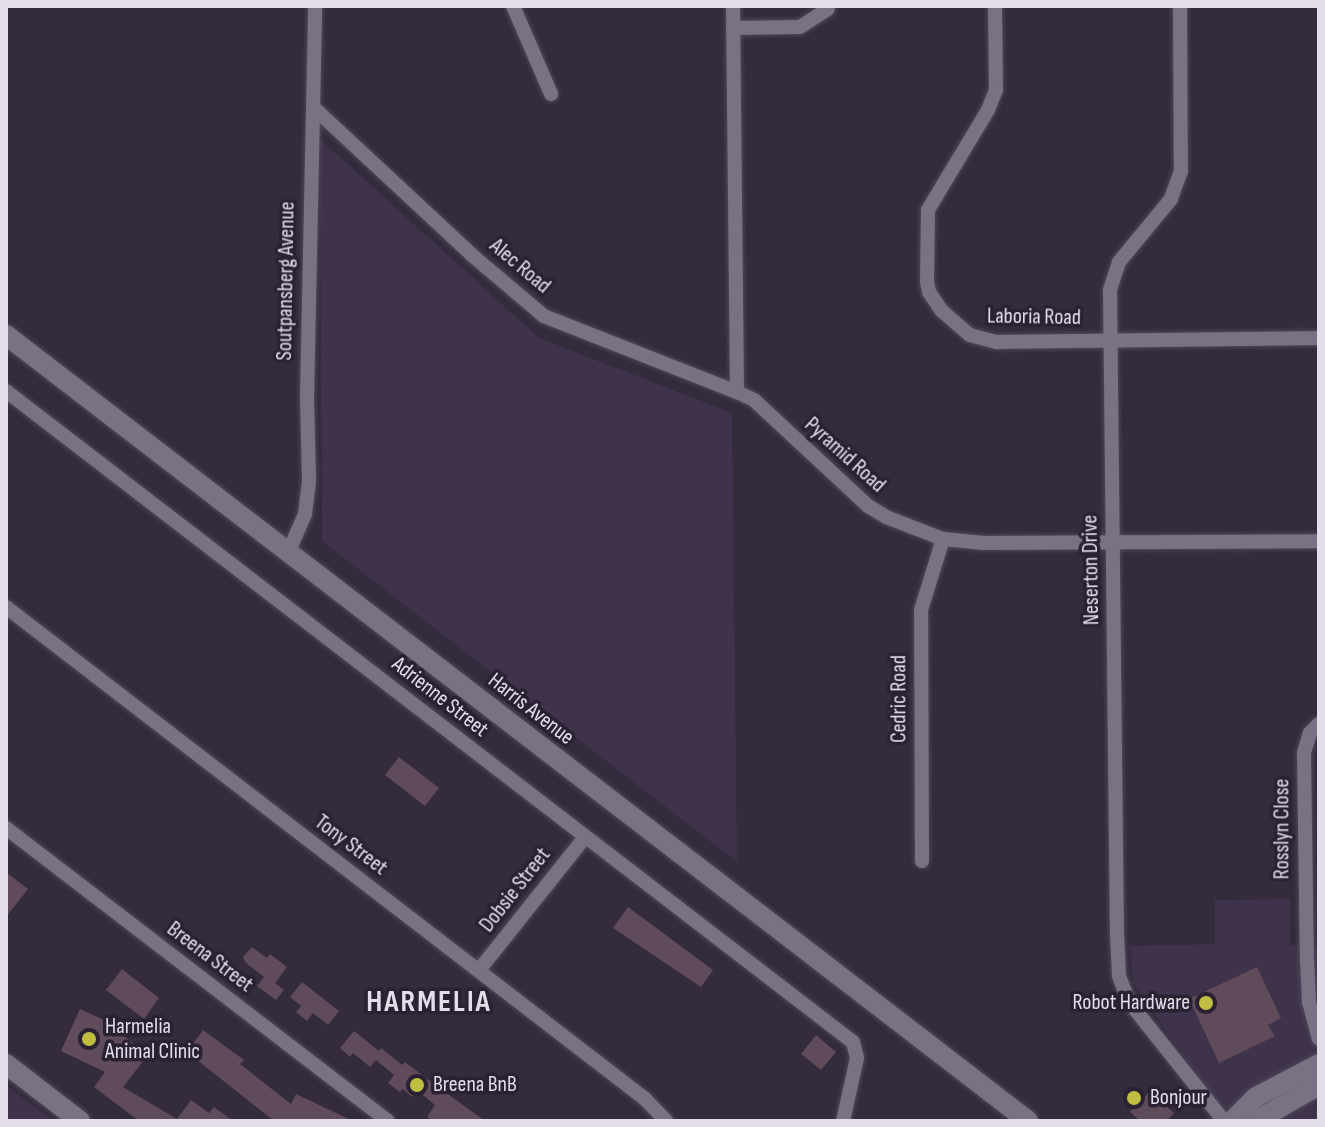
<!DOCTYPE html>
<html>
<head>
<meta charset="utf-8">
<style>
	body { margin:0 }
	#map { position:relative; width:1325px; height:1127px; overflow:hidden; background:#342b3d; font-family:"Sofia Sans Condensed",sans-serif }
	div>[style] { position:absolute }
	.built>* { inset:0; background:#3f334b }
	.building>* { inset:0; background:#5f4b59 }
	.roads { filter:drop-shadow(0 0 2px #4f4857) drop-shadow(0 0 2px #4f4857) }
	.minor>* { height:14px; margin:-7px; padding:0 7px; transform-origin:7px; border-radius:7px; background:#7a7185 }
	.secondary>* { height:20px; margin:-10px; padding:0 10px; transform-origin:10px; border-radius:10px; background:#7a7185 }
	.dots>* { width:22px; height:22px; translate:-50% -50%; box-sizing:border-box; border:4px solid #2a2133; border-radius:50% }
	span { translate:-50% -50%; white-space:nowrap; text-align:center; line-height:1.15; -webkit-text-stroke:7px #2a2133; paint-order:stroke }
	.street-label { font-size:22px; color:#e3deea }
	.poi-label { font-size:22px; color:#e3deea }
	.right { translate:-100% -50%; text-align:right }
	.left { translate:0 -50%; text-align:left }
	.district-label { font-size:30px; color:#e3deea; font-weight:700; letter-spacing:2px }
	.frame { position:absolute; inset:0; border:8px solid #e3deea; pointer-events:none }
</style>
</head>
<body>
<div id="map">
	<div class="built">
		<div style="clip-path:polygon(320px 139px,539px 338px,732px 413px,737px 862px,322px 541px)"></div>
		<div style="clip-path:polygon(1290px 899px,1290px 945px,1319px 947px,1319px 1121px,1229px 1121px,1133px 983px,1130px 946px,1215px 944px,1215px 900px)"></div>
		<div style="clip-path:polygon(6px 1085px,54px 1121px,6px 1121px)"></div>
	</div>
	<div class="building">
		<div style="clip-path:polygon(399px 757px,439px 788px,425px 806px,385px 775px)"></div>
		<div style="clip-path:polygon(6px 872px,28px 889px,6px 917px)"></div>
		<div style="clip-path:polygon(628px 907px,713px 970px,701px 987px,613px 928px)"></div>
		<div style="clip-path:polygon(252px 947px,267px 958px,270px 954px,287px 967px,275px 983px,284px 990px,276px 1000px,257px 986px,264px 977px,246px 963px,243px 957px)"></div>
		<div style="clip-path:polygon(1257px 967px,1281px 1018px,1268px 1025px,1275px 1036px,1219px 1063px,1189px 999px)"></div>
		<div style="clip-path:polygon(122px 969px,159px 998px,144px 1019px,106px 990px)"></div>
		<div style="clip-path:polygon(302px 982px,339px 1011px,328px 1025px,313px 1013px,307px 1021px,296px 1012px,301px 1006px,290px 997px)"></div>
		<div style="clip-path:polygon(80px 1009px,117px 1026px,116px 1030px,148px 1055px,123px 1087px,177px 1119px,191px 1100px,209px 1113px,214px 1107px,233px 1121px,139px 1121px,94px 1087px,105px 1072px,61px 1051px)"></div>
		<div style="clip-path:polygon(203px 1030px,244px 1060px,240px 1064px,291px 1104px,296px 1094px,353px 1121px,274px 1121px,187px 1052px)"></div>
		<div style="clip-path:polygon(354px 1031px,379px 1051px,381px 1048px,402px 1065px,405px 1062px,430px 1081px,433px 1077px,448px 1089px,445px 1092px,485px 1121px,433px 1121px,427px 1117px,435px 1105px,417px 1090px,412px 1097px,403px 1089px,400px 1092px,388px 1083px,394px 1075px,376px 1060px,370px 1067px,353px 1053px,350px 1057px,340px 1048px)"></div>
		<div style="clip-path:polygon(816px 1035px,836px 1052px,821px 1070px,801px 1054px)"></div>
		<div style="clip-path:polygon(1150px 1091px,1174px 1113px,1167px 1121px,1140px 1121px,1130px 1112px)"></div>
	</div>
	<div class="roads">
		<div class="minor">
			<div style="left:513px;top:6px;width:96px;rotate:66.6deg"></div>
			<div style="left:733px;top:6px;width:386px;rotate:89.4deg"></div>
			<div style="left:737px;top:392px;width:19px;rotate:25deg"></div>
			<div style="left:754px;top:400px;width:156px;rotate:42.9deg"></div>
			<div style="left:868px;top:506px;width:21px;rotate:31deg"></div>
			<div style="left:886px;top:517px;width:61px;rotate:21.1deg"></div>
			<div style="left:943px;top:539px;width:41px;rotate:5.6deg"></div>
			<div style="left:984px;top:543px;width:335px;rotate:-0.3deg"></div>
			<div style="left:995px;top:6px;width:84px;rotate:89.3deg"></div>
			<div style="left:996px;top:90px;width:22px;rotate:112deg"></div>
			<div style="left:988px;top:110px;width:117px;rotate:121deg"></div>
			<div style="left:928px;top:210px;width:71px;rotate:90.8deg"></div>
			<div style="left:927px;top:281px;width:11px;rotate:80deg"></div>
			<div style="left:929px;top:292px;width:23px;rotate:56deg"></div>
			<div style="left:942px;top:311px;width:37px;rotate:41deg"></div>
			<div style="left:970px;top:335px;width:28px;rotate:15deg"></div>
			<div style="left:997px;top:342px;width:322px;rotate:-0.7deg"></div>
			<div style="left:1180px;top:6px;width:165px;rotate:89.7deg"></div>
			<div style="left:1181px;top:171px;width:30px;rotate:110deg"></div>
			<div style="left:1171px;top:199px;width:82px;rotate:129.5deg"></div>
			<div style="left:1119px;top:262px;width:29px;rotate:108deg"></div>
			<div style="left:1110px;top:290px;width:643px;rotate:89.38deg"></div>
			<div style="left:1117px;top:933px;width:43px;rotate:87.3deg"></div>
			<div style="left:1119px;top:976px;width:28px;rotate:69deg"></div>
			<div style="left:1129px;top:1002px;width:152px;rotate:51.4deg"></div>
			<div style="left:733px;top:28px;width:67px;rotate:-0.9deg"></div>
			<div style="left:800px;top:27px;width:33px;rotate:-33deg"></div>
			<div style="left:315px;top:109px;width:216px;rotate:42.9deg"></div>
			<div style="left:473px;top:256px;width:93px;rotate:40.2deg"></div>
			<div style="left:544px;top:316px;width:207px;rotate:21.5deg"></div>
			<div style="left:6px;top:391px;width:1068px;rotate:37.55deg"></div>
			<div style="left:853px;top:1042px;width:16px;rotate:76deg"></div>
			<div style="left:857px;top:1058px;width:65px;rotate:102.5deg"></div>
			<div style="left:288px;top:553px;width:43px;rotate:-66.4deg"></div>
			<div style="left:305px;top:514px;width:35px;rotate:-83deg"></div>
			<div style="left:309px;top:479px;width:81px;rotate:-91.4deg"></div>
			<div style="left:307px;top:398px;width:392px;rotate:-88.8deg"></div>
			<div style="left:6px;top:607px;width:806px;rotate:37.59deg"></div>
			<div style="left:645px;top:1099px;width:30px;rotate:46deg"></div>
			<div style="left:1319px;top:724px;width:13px;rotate:135deg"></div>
			<div style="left:1310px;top:733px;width:21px;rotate:107deg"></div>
			<div style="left:1304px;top:753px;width:206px;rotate:89.2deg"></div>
			<div style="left:1307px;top:959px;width:43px;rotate:87.3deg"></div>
			<div style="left:1309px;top:1002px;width:38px;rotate:75deg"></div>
			<div style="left:6px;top:828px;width:481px;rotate:37.5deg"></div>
			<div style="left:922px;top:861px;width:251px;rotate:-90.2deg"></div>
			<div style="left:921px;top:610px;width:74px;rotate:-72.8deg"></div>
			<div style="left:479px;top:970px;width:170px;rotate:-51.4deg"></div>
		</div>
		<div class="secondary">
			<div style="left:6px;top:335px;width:1289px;rotate:37.56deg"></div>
			<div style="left:6px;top:1064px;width:93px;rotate:37.6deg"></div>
			<div style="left:1232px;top:1121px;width:34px;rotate:-45deg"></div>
			<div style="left:1256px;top:1097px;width:71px;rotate:-27.6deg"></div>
			<div style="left:1256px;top:1121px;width:73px;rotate:-29.7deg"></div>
		</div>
	</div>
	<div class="dots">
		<div style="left:1206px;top:1003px;background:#c0be41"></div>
		<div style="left:89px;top:1039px;background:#c0be41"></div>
		<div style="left:417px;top:1085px;background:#c0be41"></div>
		<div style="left:1134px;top:1098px;background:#c0be41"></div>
	</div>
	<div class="street-label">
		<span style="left:520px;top:266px;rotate:40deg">Alec Road</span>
		<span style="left:286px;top:281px;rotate:-89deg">Soutpansberg Avenue</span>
		<span style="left:1034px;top:317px;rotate:1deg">Laboria Road</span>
		<span style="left:845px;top:455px;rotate:42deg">Pyramid Road</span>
		<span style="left:1091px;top:570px;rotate:-91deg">Neserton Drive</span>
		<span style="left:440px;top:697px;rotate:38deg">Adrienne Street</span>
		<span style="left:899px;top:699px;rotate:-90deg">Cedric Road</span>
		<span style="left:531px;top:709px;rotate:38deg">Harris Avenue</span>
		<span style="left:1282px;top:829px;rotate:-90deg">Rosslyn Close</span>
		<span style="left:351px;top:845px;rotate:37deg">Tony Street</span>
		<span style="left:515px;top:890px;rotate:-52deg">Dobsie Street</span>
		<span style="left:210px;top:957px;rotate:37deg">Breena Street</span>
	</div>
	<div class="poi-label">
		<span class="right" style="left:1190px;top:1003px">Robot Hardware</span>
		<span class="left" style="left:105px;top:1039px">Harmelia<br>Animal Clinic</span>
		<span class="left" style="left:433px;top:1085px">Breena BnB</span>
		<span class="left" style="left:1150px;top:1098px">Bonjour</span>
	</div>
	<div class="district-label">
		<span style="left:429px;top:1002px">HARMELIA</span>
	</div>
	<div class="frame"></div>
</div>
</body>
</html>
